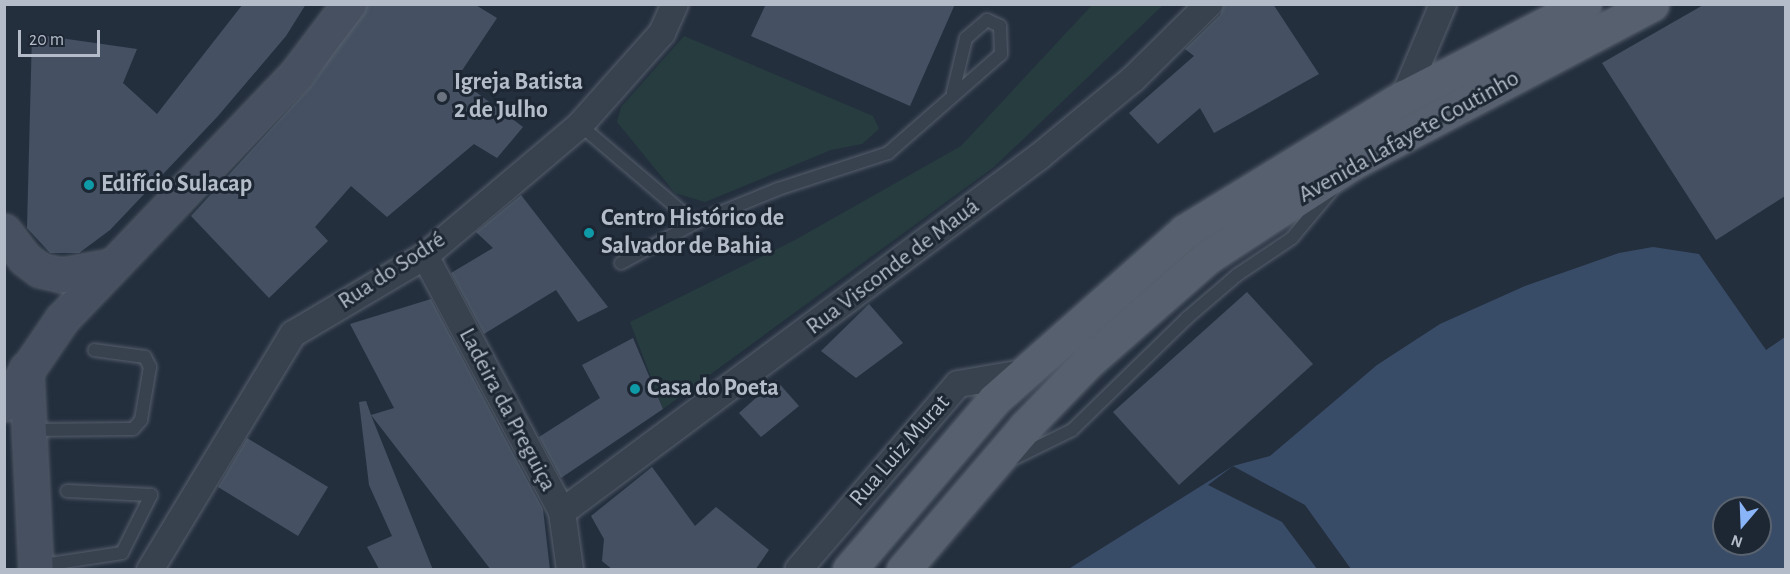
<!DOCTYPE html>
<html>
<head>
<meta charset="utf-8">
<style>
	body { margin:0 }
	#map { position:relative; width:1790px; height:574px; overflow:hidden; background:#242f3e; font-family:"Alegreya Sans",sans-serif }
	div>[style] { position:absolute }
	.green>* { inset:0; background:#263c3f }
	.water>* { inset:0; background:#394c67 }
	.pier>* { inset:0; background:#242f3e }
	.building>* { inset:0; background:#455162 }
	.roads { filter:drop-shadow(0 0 2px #565f6c) drop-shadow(0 0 2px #565f6c) }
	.lane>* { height:12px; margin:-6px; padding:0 6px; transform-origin:6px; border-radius:6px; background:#38414e }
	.street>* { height:26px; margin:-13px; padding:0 13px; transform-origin:13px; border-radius:13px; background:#38414e }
	.secondary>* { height:33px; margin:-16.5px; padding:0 16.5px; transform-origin:16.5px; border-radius:16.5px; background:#465061 }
	.primary>* { height:33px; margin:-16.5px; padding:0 16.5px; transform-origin:16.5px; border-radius:16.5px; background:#56606e }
	.dots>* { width:16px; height:16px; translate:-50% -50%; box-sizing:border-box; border:3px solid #1d2633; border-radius:50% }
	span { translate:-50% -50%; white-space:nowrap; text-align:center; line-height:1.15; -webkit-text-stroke:6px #1d2633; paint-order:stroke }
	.poi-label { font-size:24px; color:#b4bcc9; font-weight:700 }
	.left { translate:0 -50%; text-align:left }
	.street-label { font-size:24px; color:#b4bcc9 }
	.frame { position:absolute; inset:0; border:6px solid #b4bcc9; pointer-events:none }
	.north { position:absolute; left:1712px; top:496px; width:60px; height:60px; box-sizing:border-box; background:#1d2633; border:2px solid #59626f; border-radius:50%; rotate:199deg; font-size:16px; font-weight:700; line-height:24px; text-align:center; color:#b4bcc9 }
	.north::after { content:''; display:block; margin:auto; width:21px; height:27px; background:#8ab4f8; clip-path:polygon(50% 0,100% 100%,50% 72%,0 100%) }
	.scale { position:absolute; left:18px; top:30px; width:82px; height:27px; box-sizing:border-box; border:3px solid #b4bcc9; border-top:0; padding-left:8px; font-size:18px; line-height:21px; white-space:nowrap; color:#b4bcc9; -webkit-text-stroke:4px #1d2633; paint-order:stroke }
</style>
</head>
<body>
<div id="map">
	<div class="green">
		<div style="clip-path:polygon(1093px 4px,1163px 5px,994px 167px,663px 409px,630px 322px,795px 240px,961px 146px)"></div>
		<div style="clip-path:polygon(684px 36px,873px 116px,879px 129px,862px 144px,831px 150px,705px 202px,675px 193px,617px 122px,621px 107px)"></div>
	</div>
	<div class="water">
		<div style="clip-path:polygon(evenodd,1653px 247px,1699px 254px,1766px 350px,1785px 337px,1785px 569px,1067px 570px,1233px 466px,1270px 456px,1377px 365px,1440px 324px,1525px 286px,1619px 253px,1653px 247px,1724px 508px,1760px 508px,1760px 544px,1724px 544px,1724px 508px)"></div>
	</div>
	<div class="pier">
		<div style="clip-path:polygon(1233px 466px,1305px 505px,1351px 569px,1317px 569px,1282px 522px,1208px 485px)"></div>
	</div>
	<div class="building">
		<div style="clip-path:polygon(243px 4px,306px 4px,286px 36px,218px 116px,110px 230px,79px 253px,50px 253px,27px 228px,32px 34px,137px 49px,123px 83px,157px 114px)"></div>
		<div style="clip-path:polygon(367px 4px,474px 4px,497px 18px,457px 78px,523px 127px,497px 158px,474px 144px,387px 217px,351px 186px,315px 227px,328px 241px,269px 298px,191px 216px,311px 85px)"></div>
		<div style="clip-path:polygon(766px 4px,955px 4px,910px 106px,751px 36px)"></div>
		<div style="clip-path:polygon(1224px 4px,1273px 4px,1319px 74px,1214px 133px,1200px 108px,1158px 144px,1129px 113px,1194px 56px,1185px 49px,1220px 15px)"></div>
		<div style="clip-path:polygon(1705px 4px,1785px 4px,1785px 196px,1716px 240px,1602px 63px)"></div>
		<div style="clip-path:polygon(521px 195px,608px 307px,578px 322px,556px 290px,484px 334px,451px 273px,493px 248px,476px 232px)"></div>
		<div style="clip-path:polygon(1247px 292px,1313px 364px,1179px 485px,1113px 412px)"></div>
		<div style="clip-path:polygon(431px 299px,543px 509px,550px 570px,491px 570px,371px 415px,433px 570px,379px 569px,367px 547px,392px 536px,369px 485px,359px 402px,366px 401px,371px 415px,394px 408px,350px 324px)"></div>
		<div style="clip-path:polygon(869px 304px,903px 343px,856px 378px,821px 351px)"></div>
		<div style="clip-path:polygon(633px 338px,663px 409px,561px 478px,539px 437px,600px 398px,582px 365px)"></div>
		<div style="clip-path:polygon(776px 380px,799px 406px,761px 437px,739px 413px)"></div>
		<div style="clip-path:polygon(247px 438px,328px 487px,298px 536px,218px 487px)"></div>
		<div style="clip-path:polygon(652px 467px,695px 526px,716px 507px,769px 550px,755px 570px,613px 570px,602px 561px,604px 539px,591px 516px)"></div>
	</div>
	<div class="roads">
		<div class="lane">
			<div style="left:580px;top:125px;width:151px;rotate:40.4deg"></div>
			<div style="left:621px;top:263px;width:84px;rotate:-28.4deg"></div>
			<div style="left:695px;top:223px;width:90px;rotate:-22.3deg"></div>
			<div style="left:778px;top:189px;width:116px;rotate:-18.1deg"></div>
			<div style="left:888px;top:153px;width:150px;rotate:-41.2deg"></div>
			<div style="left:1001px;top:54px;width:28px;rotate:-92deg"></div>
			<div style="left:1000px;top:26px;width:14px;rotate:-155deg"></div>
			<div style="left:987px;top:20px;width:28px;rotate:139deg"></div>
			<div style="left:966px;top:38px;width:56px;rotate:103.5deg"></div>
			<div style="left:30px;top:430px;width:103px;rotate:-0.6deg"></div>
			<div style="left:133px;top:429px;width:12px;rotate:-48deg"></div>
			<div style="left:141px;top:420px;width:54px;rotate:-80.4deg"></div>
			<div style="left:150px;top:367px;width:11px;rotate:-117deg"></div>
			<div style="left:145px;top:357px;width:51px;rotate:-172.2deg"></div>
			<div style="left:1007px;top:462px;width:72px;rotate:-26.2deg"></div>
			<div style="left:1072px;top:430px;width:161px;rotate:-44.2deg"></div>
			<div style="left:1187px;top:318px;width:66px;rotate:-40.7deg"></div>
			<div style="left:1237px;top:275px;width:66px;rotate:-33.9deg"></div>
			<div style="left:1292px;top:238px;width:64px;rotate:-50.1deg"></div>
			<div style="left:37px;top:566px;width:86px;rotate:-8.7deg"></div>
			<div style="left:122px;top:553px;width:65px;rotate:-63.4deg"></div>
			<div style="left:151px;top:495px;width:84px;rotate:-177.3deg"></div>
		</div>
		<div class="street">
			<div style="left:1404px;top:97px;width:101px;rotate:-67.2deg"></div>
			<div style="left:425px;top:256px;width:290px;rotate:61.8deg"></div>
			<div style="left:562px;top:512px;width:59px;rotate:82.1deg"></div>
			<div style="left:562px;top:512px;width:596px;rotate:-36.68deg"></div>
			<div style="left:1040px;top:156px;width:121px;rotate:-39.6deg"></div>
			<div style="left:1133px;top:79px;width:107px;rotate:-44.6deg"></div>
			<div style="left:150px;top:570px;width:276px;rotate:-58.8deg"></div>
			<div style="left:293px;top:334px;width:153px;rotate:-30.6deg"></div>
			<div style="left:425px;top:256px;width:203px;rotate:-40.2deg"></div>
			<div style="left:580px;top:125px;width:123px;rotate:-48.3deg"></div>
			<div style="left:662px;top:33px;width:32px;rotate:-66deg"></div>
			<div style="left:798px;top:570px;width:245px;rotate:-49.3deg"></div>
			<div style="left:958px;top:384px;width:67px;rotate:-9.5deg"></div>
		</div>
		<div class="secondary">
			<div style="left:4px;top:231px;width:34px;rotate:53deg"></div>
			<div style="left:24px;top:258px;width:20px;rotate:37deg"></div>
			<div style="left:40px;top:270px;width:22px;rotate:13deg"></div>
			<div style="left:61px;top:275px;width:50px;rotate:-10.4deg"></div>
			<div style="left:26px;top:369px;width:201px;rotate:87.2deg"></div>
			<div style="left:4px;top:404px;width:103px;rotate:-55.7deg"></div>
			<div style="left:62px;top:319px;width:339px;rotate:-46.3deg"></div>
			<div style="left:296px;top:74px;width:88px;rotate:-52.9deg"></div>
		</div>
		<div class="primary">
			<div style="left:849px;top:570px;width:223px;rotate:-49.5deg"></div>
			<div style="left:994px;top:400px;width:255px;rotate:-41.5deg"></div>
			<div style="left:1185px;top:231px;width:257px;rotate:-31.5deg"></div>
			<div style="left:1404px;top:97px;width:203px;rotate:-27.3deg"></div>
			<div style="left:903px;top:570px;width:188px;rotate:-49.5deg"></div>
			<div style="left:1025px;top:427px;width:92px;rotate:-45.9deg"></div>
			<div style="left:1089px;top:361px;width:158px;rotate:-41.2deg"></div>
			<div style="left:1208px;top:257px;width:174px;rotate:-33.1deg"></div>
			<div style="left:1354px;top:162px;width:337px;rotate:-27.9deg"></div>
		</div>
	</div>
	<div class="dots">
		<div style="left:442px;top:97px;background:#6b7280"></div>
		<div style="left:89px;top:185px;background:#0f9aa8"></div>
		<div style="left:589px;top:233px;background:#0f9aa8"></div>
		<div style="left:635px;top:389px;background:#0f9aa8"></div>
	</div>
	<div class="poi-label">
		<span class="left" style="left:454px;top:97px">Igreja Batista<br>2 de Julho</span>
		<span class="left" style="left:101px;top:185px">Edifício Sulacap</span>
		<span class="left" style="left:601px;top:233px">Centro Histórico de<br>Salvador de Bahia</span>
		<span class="left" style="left:647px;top:389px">Casa do Poeta</span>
	</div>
	<div class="street-label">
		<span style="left:1409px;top:137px;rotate:-29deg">Avenida Lafayete Coutinho</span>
		<span style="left:893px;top:267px;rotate:-37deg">Rua Visconde de Mauá</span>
		<span style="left:392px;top:271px;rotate:-33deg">Rua do Sodré</span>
		<span style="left:507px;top:410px;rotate:62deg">Ladeira da Preguiça</span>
		<span style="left:900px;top:451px;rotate:-49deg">Rua Luiz Murat</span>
	</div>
	<div class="frame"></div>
	<div class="north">N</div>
	<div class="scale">20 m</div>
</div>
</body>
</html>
